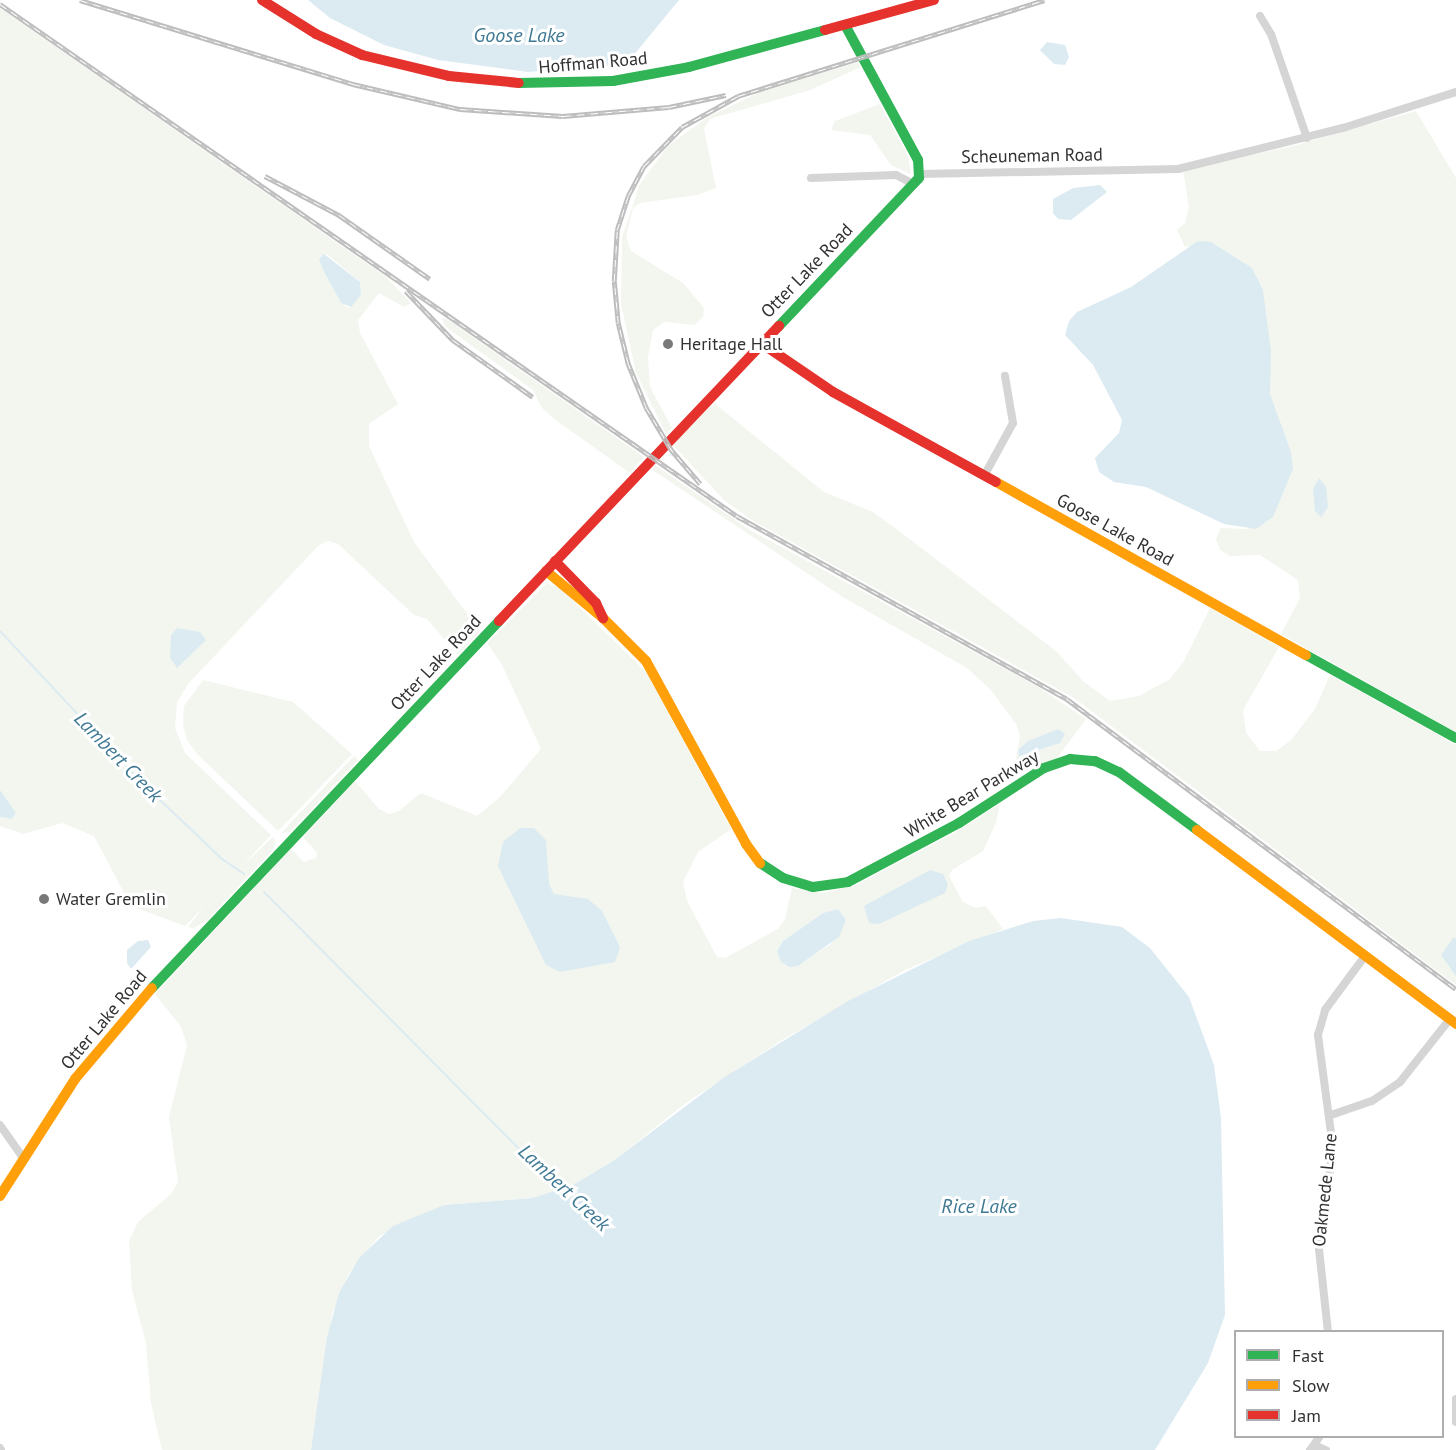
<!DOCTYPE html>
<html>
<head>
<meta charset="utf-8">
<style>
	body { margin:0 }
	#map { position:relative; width:1456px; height:1450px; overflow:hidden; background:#fff; font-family:"PT Sans",sans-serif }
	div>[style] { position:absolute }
	.green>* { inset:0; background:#f2f6ee }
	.water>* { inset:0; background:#dcebf2 }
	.stream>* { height:2px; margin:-1px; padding:0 1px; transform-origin:1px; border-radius:1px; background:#dcebf2 }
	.street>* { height:8px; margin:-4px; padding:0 4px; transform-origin:4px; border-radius:4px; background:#d5d5d5 }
	.fast>* { height:10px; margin:-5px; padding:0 5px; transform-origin:5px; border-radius:5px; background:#30b455 }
	.slow>* { height:10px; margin:-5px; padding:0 5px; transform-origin:5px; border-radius:5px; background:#ff9f0a }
	.jam>* { height:10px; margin:-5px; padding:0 5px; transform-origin:5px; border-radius:5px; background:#e5322d }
	.rail>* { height:4.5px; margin-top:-2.25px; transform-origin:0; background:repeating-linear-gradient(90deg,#fff 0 7px,#bdbdbd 0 14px); box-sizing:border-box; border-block:2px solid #bdbdbd }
	.dots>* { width:16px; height:16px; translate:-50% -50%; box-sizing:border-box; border:3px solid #fff; border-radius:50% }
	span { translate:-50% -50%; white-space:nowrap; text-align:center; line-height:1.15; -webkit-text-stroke:6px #fff; paint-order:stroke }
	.street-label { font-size:18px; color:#313131 }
	.poi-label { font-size:18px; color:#313131 }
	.left { translate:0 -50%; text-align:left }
	.water-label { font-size:20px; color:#3f7994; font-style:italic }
	.legend { position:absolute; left:1234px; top:1330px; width:210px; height:108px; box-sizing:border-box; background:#fff; border:2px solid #adadad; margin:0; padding:8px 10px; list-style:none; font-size:18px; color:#313131 }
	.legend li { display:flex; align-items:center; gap:12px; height:30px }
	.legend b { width:30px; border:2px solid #adadad }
</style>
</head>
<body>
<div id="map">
	<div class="green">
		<div style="clip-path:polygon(evenodd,0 8px,386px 277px,411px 303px,404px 307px,379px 293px,358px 320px,360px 333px,398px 404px,369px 424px,369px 446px,414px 542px,480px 631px,458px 655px,427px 619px,414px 615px,338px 544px,328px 541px,318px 546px,189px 683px,177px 702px,175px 728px,185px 753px,271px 835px,240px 868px,273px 837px,276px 842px,273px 850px,206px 921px,194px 928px,188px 927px,204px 906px,185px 926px,131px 906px,94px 836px,62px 823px,23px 834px,0 826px,0 817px,12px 819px,16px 814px,0 790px,0 8px,327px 254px,360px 282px,361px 295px,349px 308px,341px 303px,323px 270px,320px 262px,327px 254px)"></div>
		<div style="clip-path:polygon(858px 62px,861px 67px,810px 90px,710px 119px,704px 129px,716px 188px,697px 195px,640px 203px,633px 208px,626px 237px,631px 251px,683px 283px,704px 308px,703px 317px,695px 325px,664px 322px,653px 330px,648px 357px,650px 387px,672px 428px,666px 434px,636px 373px,621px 304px,622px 237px,640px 184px,668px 146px,708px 117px,760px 92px)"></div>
		<div style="clip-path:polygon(880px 104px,908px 156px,911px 174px,891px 165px,870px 135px,831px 130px,835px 121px)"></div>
		<div style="clip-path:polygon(1416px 111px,1456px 178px,1456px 732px,1281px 634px,1300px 598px,1298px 580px,1260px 555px,1230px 556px,1220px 550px,1216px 539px,1221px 528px,1245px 529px,1268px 522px,1188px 245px,1185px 247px,1177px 230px,1185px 223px,1189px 207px,1183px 170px,1297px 145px)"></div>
		<div style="clip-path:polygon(441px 318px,447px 319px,644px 457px,630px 473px,557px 421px,542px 408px,533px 390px,446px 327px)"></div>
		<div style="clip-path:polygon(714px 403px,824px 492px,873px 512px,903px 534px,1056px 651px,1083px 681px,1110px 701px,1139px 696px,1170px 679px,1184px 661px,1210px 608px,1279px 647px,1243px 710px,1246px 733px,1260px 751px,1276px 751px,1291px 740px,1315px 709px,1330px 675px,1456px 745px,1456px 985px,1074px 698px,755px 522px,725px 501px,673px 445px)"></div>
		<div style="clip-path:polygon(655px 465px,750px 530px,1038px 687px,1086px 719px,1058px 757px,1019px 775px,1015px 765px,1020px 736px,1016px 724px,991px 690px,967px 668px,841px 596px,651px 469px)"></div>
		<div style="clip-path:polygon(evenodd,547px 583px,560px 588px,646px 672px,731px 829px,698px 852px,683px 882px,687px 901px,717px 957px,725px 958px,778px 929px,785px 919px,792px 888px,822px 893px,854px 886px,958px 831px,1000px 804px,996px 823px,983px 851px,952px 870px,949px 876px,963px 902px,976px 908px,986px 906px,1003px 929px,905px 970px,782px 1040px,686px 1103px,613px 1161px,573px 1185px,532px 1198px,444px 1205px,379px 1236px,349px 1273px,332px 1314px,311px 1450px,162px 1450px,151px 1403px,146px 1343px,132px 1290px,129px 1241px,138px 1222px,171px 1194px,178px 1182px,169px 1117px,187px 1045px,181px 1027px,155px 994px,291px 849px,304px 862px,316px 858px,317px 853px,303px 837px,355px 781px,379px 809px,389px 814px,399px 811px,421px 793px,477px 816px,500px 797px,541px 749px,501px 663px,487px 643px,547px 583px,838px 909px,846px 920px,831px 944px,801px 964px,784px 965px,777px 951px,783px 941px,823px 913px,838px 909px)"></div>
		<div style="clip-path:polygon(203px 680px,293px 702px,352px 754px,278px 831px,198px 755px,187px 740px,183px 725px,184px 706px)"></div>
		<div style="clip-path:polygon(354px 756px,358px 760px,290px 832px,281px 833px)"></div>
	</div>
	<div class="water">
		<div style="clip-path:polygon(308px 0,679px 0,633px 56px,617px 65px,528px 72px,438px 60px,384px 45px,330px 18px)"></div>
		<div style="clip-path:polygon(1047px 42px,1065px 45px,1069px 57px,1065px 65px,1054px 64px,1040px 50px)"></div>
		<div style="clip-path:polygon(1100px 185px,1107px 192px,1071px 220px,1058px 219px,1053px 213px,1053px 199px,1073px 188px)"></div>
		<div style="clip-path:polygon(1198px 241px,1211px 242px,1252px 268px,1263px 290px,1271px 351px,1270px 394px,1291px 452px,1293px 469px,1273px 517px,1256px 529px,1224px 524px,1146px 487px,1114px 482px,1099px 472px,1095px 458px,1119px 433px,1122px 420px,1093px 365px,1065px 335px,1069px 321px,1077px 312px,1131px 287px)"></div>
		<div style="clip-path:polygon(324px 254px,360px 282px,361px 295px,351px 307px,341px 303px,323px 270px,319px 259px)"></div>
		<div style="clip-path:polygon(1319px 478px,1326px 487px,1328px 507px,1321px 517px,1315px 511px,1313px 489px)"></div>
		<div style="clip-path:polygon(177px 628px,200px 632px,206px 640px,177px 668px,170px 658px,171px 635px)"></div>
		<div style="clip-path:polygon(1058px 729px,1065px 734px,1060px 743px,1019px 756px,1018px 750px,1028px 741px)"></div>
		<div style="clip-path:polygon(0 790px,16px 813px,12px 819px,0 817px)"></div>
		<div style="clip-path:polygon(520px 828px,534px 828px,546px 840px,549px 884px,554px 894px,588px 899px,602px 911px,620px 947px,615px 962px,560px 972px,546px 965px,498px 866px,503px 842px)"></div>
		<div style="clip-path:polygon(930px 870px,943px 874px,948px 885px,945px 893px,879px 924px,869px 923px,864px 906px)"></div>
		<div style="clip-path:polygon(838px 909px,846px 920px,839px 937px,798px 966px,789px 967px,781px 962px,777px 951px,783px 941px,823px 913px)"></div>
		<div style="clip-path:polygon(1061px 918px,1122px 927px,1150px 948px,1189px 997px,1214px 1065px,1221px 1118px,1225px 1315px,1208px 1363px,1155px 1450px,311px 1450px,327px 1337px,339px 1293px,359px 1258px,393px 1226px,444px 1205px,532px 1198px,573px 1185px,613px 1161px,723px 1078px,848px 1001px,969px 941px,1033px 921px)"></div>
		<div style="clip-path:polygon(1453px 938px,1456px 938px,1456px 976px,1441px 955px)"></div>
		<div style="clip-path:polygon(138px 941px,148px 940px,151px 947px,131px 969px,127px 963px,127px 950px)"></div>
	</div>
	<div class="stream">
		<div style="left:0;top:631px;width:201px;rotate:47deg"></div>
		<div style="left:137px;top:778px;width:117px;rotate:43.6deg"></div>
		<div style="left:222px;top:859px;width:27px;rotate:34deg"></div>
		<div style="left:264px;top:892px;width:423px;rotate:45.2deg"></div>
	</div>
	<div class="street">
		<div style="left:1260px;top:16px;width:21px;rotate:59deg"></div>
		<div style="left:1271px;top:34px;width:110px;rotate:70.9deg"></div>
		<div style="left:920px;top:174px;width:258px;rotate:-1.1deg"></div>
		<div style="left:1178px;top:169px;width:170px;rotate:-14deg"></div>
		<div style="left:1343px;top:128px;width:119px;rotate:-17.7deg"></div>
		<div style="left:811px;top:178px;width:85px;rotate:-2deg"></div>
		<div style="left:896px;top:175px;width:20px;rotate:27deg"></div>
		<div style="left:984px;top:476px;width:60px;rotate:-61.3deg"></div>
		<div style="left:1013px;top:423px;width:48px;rotate:-99.7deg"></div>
		<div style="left:1331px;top:1115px;width:43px;rotate:-18.9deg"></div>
		<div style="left:1372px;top:1101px;width:34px;rotate:-34deg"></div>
		<div style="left:1400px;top:1082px;width:80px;rotate:-51.6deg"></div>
		<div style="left:0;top:1125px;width:42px;rotate:54.8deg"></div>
		<div style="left:1328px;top:1332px;width:83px;rotate:-96.2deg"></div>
		<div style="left:1319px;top:1249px;width:102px;rotate:-82.1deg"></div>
		<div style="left:1333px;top:1148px;width:114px;rotate:-97.6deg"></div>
		<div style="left:1318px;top:1035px;width:26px;rotate:-74deg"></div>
		<div style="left:1325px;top:1010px;width:67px;rotate:-53.5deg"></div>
		<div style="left:1456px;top:1399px;width:23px;rotate:90deg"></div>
		<div style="left:1314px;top:1445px;width:13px;rotate:23deg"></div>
		<div style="left:0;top:1448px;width:2px;rotate:63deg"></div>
		<div style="left:1310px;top:1450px;width:17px;rotate:-54deg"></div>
	</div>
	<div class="fast">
		<div style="left:519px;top:83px;width:94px;rotate:-1.2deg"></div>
		<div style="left:613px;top:81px;width:77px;rotate:-10.4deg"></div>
		<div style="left:689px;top:67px;width:141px;rotate:-15.2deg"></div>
		<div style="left:779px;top:326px;width:204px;rotate:-46.6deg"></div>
		<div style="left:919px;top:178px;width:18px;rotate:-93deg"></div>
		<div style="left:918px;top:160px;width:153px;rotate:-118.4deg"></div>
		<div style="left:1306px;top:655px;width:171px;rotate:29deg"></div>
		<div style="left:760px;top:863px;width:27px;rotate:33deg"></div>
		<div style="left:783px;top:878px;width:31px;rotate:17deg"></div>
		<div style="left:813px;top:887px;width:35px;rotate:-8deg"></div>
		<div style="left:848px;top:882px;width:126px;rotate:-28deg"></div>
		<div style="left:959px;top:823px;width:101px;rotate:-32.9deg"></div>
		<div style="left:1044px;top:768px;width:28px;rotate:-19deg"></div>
		<div style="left:1070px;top:759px;width:25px;rotate:5deg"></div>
		<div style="left:1095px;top:761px;width:26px;rotate:25deg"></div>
		<div style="left:1119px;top:772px;width:97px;rotate:36.6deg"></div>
		<div style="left:152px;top:988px;width:505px;rotate:-46.6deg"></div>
	</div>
	<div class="slow">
		<div style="left:996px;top:482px;width:355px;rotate:29.2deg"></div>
		<div style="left:546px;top:571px;width:74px;rotate:39.5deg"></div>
		<div style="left:603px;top:618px;width:61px;rotate:45deg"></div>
		<div style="left:646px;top:661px;width:209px;rotate:61.3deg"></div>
		<div style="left:746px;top:844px;width:24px;rotate:54deg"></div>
		<div style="left:1197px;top:830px;width:324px;rotate:36.8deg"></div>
		<div style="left:0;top:1196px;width:139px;rotate:-57.3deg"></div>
		<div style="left:75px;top:1079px;width:119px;rotate:-49.8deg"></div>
	</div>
	<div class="jam">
		<div style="left:262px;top:0;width:64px;rotate:32.2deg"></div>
		<div style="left:316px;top:34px;width:51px;rotate:24.5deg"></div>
		<div style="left:362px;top:55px;width:89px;rotate:13.6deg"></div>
		<div style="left:449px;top:76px;width:70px;rotate:5.7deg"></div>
		<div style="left:825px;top:30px;width:113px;rotate:-15.4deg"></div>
		<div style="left:761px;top:343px;width:87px;rotate:34.2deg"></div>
		<div style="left:833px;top:392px;width:186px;rotate:28.9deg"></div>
		<div style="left:555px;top:561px;width:59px;rotate:45.7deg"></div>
		<div style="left:596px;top:603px;width:17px;rotate:65deg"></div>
		<div style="left:499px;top:621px;width:407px;rotate:-46.5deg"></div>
	</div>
	<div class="rail">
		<div style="left:80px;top:0;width:286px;rotate:17.1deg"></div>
		<div style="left:353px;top:84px;width:110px;rotate:13.2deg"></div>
		<div style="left:460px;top:109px;width:103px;rotate:3.9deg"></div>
		<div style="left:563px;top:116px;width:106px;rotate:-4.9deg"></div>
		<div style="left:669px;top:107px;width:58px;rotate:-11.9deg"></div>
		<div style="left:0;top:4px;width:897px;rotate:34.79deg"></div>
		<div style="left:737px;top:516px;width:377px;rotate:29deg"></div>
		<div style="left:1067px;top:699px;width:485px;rotate:36.7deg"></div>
		<div style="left:265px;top:176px;width:84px;rotate:27.8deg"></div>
		<div style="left:339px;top:215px;width:111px;rotate:35.1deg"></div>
		<div style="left:406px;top:291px;width:68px;rotate:46.2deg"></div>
		<div style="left:453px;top:340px;width:98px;rotate:35.5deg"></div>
		<div style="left:700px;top:484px;width:45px;rotate:-130.5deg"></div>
		<div style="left:671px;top:450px;width:49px;rotate:-120.8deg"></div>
		<div style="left:646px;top:408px;width:48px;rotate:-112.2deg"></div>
		<div style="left:628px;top:364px;width:42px;rotate:-103.7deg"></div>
		<div style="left:618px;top:323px;width:42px;rotate:-95.4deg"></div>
		<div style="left:614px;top:281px;width:51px;rotate:-86.6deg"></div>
		<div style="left:617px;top:230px;width:36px;rotate:-72deg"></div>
		<div style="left:628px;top:196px;width:34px;rotate:-62deg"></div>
		<div style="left:644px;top:166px;width:54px;rotate:-45.7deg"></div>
		<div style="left:682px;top:127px;width:64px;rotate:-29deg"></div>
		<div style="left:738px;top:96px;width:321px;rotate:-17.4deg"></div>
	</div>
	<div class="dots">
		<div style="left:668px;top:344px;background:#797979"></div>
		<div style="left:44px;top:899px;background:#797979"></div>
	</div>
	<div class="street-label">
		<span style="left:593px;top:63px;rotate:-5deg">Hoffman Road</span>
		<span style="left:1032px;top:156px;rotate:-1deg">Scheuneman Road</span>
		<span style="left:807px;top:271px;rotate:-46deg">Otter Lake Road</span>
		<span style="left:1115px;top:530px;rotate:29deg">Goose Lake Road</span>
		<span style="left:436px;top:663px;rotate:-47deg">Otter Lake Road</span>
		<span style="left:972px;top:794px;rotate:-31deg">White Bear Parkway</span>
		<span style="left:104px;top:1020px;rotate:-50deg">Otter Lake Road</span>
		<span style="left:1325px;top:1190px;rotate:-84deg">Oakmede Lane</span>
	</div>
	<div class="poi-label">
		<span class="left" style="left:680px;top:344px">Heritage Hall</span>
		<span class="left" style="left:56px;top:899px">Water Gremlin</span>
	</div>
	<div class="water-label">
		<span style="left:519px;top:35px">Goose Lake</span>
		<span style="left:118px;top:757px;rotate:46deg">Lambert Creek</span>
		<span style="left:564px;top:1188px;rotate:43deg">Lambert Creek</span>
		<span style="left:979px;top:1206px">Rice Lake</span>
	</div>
	<ul class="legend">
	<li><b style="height:8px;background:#30b455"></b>Fast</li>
	<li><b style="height:8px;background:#ff9f0a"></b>Slow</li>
	<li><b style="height:8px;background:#e5322d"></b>Jam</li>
	</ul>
</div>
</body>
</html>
